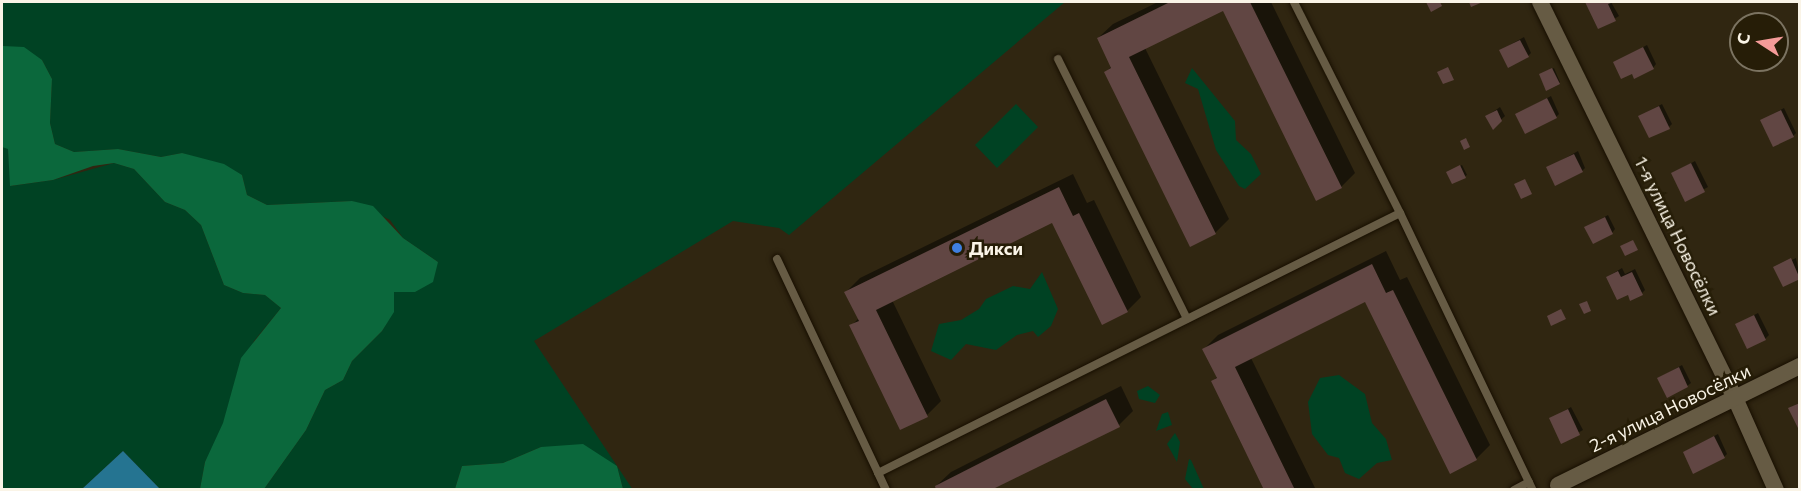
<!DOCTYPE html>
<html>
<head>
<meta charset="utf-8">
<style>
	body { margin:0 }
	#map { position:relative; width:1801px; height:491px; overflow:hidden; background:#302611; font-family:Commissioner,sans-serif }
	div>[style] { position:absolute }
	.green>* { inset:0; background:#004223 }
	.forest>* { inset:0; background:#0b683c }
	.water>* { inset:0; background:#257491 }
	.shadow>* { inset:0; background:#0007 }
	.building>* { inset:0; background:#614643 }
	.roads { filter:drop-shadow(0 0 2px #180f00) drop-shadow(0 0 2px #180f00) }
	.service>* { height:8px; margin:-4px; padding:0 4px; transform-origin:4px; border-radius:4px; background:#665b44 }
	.minor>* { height:16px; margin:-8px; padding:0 8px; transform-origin:8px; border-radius:8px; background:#665b44 }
	.dots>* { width:16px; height:16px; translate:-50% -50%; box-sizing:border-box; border:3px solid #261d07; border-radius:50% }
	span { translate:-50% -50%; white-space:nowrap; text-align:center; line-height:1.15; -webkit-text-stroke:5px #261d07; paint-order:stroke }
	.street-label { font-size:18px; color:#faf4e7 }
	.poi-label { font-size:18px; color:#faf4e7; font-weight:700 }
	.left { translate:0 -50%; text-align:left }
	.frame { position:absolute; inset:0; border:3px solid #faf4e7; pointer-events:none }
	.north { position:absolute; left:1729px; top:12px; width:60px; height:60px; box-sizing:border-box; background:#261d07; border:2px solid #7b7361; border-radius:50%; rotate:282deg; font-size:16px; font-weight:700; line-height:24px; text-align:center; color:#faf4e7 }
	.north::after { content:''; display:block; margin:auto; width:21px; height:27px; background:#f59b99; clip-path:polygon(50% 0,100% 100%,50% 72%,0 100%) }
</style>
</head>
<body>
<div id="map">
	<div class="green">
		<div style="clip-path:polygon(2px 2px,1065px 2px,789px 235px,779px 228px,733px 221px,534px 341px,633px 490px,623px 489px,617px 466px,541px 447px,503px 463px,462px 466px,455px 489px,264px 489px,306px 430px,325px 390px,343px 380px,352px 361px,382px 331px,393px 312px,394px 291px,415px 292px,438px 262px,403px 238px,390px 220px,352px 201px,267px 205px,247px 195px,242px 175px,182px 153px,161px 157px,118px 149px,74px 152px,55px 144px,50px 123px,52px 79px,42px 60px,2px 47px)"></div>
		<div style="clip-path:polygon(1192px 68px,1235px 121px,1236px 140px,1251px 154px,1261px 174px,1245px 189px,1239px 186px,1216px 150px,1198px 89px,1185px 83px)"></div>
		<div style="clip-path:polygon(1016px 104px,1038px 127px,997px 168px,975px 145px)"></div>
		<div style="clip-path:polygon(2px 147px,8px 148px,11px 186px,53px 180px,114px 163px,134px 169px,165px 202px,185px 210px,201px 225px,224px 285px,243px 293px,265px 295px,281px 308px,254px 341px,216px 443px,205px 462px,200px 489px,160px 489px,123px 451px,82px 489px,2px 489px)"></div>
		<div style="clip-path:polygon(1042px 272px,1058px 309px,1051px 326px,1038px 337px,1033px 331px,1017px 335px,996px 350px,966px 344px,951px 360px,931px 351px,939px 324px,961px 320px,979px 309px,986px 299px,1013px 286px,1030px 289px)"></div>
		<div style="clip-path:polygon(1339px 375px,1365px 394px,1372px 423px,1386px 439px,1392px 460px,1377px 463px,1359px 479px,1345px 473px,1339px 458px,1328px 455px,1312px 434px,1308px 402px,1320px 378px)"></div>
		<div style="clip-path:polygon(1148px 386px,1160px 395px,1155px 403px,1139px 399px,1137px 391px)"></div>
		<div style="clip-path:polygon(1168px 412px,1172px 425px,1156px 431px,1162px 414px)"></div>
		<div style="clip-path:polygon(1175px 433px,1180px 442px,1177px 462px,1167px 444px)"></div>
		<div style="clip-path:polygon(1189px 459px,1191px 460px,1204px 489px,1193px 489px,1185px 479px)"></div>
	</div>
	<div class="forest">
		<div style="clip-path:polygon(3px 46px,24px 47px,42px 60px,52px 79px,50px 123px,55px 144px,74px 152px,118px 149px,161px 157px,182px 153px,224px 164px,242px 175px,247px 195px,267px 205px,352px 201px,373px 206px,403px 238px,438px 262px,433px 282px,415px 292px,394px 292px,394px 312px,382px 331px,352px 361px,343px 380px,325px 390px,306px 430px,264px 489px,200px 489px,205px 462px,223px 423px,241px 358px,281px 308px,265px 295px,243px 293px,224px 285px,201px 225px,185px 210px,165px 202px,134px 169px,114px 163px,93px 166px,53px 180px,10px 186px,8px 149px,2px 147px)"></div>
		<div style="clip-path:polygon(583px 444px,617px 466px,623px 489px,455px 489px,462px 466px,503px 463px,541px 447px)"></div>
	</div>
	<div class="water">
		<div style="clip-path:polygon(123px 451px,160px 489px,82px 489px)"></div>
	</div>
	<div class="shadow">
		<div style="clip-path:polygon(1158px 2px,1271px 2px,1355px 173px,1341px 187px,1224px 9px,1145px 48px,1229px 219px,1215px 233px,1106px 72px,1112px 66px,1098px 38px,1113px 24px)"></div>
		<div style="clip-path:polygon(1586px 2px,1611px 2px,1619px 16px,1599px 28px)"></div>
		<div style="clip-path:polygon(1524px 37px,1531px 53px,1528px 56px,1501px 50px)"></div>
		<div style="clip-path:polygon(1647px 45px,1656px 64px,1653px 68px,1633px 72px,1615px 62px)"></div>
		<div style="clip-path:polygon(1554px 68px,1560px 82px,1559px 83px,1542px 73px)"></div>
		<div style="clip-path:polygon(1551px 96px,1559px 114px,1556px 117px,1517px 114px)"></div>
		<div style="clip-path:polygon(1662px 104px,1672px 124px,1669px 127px,1640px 116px)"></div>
		<div style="clip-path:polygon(1500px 107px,1505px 116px,1493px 127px,1487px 116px)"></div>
		<div style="clip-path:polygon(1784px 108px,1796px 133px,1793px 136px,1762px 120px)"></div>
		<div style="clip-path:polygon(1578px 151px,1585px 168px,1582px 171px,1548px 168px)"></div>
		<div style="clip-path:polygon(1695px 161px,1708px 187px,1685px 200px,1673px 173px)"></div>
		<div style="clip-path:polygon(1462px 165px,1467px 175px,1453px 182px,1449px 171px)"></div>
		<div style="clip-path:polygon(1073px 174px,1087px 203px,1094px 200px,1141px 297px,1127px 311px,1053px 221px,892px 300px,941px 401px,927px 415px,851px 326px,859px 318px,846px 292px,860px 278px)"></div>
		<div style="clip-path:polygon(1608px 215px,1615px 229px,1612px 233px,1586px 227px)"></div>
		<div style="clip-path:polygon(1386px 251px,1400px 280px,1407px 277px,1490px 445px,1476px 459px,1366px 300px,1251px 358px,1316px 490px,1266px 490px,1212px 382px,1218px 376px,1204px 349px,1218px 335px)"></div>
		<div style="clip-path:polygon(1796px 258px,1800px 278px,1784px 285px,1777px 267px)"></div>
		<div style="clip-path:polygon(1622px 268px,1625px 274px,1635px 269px,1645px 290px,1642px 293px,1628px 293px,1607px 277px)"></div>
		<div style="clip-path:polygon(1758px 313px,1769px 335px,1765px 339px,1737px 324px)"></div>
		<div style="clip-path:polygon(1682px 365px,1691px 383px,1687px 386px,1659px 378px)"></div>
		<div style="clip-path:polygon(1121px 386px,1133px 411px,1119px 425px,936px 486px,951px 472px)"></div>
		<div style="clip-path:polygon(1571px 407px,1583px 430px,1562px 442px,1550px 419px)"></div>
		<div style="clip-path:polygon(1718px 434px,1727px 454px,1724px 457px,1684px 452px)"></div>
	</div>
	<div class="building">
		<div style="clip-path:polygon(1170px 2px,1250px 2px,1342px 188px,1316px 201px,1223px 11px,1129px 57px,1216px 234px,1190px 247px,1104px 72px,1111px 68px,1097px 38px)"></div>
		<div style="clip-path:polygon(1426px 2px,1440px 2px,1442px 6px,1431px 12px)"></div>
		<div style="clip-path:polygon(1469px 2px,1483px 2px,1471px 7px)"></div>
		<div style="clip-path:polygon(1585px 2px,1614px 2px,1608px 4px,1616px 21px,1598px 29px)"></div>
		<div style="clip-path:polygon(1520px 40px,1529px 57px,1508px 68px,1499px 50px)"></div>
		<div style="clip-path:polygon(1643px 47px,1654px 69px,1634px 79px,1632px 74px,1621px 79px,1613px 62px)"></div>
		<div style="clip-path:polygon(1448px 67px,1454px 80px,1443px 84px,1437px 72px)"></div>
		<div style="clip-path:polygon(1552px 68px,1560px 84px,1546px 91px,1539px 74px)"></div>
		<div style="clip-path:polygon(1547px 98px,1557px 118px,1525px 134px,1515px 114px)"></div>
		<div style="clip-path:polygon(1659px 106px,1670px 129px,1649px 138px,1638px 116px)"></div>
		<div style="clip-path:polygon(1497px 110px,1502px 121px,1493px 130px,1485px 116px)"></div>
		<div style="clip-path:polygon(1781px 110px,1794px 137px,1773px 147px,1760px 120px)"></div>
		<div style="clip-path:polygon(1466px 138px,1470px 147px,1464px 150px,1460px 141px)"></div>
		<div style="clip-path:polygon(1574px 154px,1583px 172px,1555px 186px,1546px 167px)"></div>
		<div style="clip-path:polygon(1691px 163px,1705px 192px,1685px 202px,1671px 173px)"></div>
		<div style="clip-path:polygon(1460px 165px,1466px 178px,1452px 184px,1446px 172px)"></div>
		<div style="clip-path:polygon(1525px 179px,1532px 194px,1521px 199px,1514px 184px)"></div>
		<div style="clip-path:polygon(1059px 187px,1073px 216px,1079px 213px,1128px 312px,1102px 325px,1052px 223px,876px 310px,928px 417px,900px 430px,849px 325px,859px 321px,844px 292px)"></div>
		<div style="clip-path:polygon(1605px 217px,1613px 234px,1593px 244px,1584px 227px)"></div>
		<div style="clip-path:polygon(1633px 240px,1638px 250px,1625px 256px,1620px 246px)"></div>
		<div style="clip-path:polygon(1791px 258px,1800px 279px,1783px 287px,1773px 267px)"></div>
		<div style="clip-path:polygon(1372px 264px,1386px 293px,1393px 290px,1477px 460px,1450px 474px,1365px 302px,1235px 367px,1295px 490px,1264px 490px,1211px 381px,1217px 378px,1202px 349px)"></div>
		<div style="clip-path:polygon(1618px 271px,1621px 277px,1632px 272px,1643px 295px,1630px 301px,1628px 295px,1617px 300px,1606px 277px)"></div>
		<div style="clip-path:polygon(1587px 301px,1591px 311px,1584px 314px,1579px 304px)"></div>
		<div style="clip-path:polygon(1561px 309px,1566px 319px,1551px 326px,1547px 316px)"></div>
		<div style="clip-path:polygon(1754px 315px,1766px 340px,1747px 349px,1735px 324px)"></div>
		<div style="clip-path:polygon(1679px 367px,1688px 387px,1667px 398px,1657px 378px)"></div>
		<div style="clip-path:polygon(1106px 399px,1120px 427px,991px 490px,936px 490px,935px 486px)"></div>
		<div style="clip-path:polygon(1800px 403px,1800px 432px,1788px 408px)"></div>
		<div style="clip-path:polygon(1568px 409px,1580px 435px,1561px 444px,1549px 418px)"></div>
		<div style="clip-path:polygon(1714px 436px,1725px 458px,1693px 474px,1683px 452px)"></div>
	</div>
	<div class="roads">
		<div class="service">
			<div style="left:1058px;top:59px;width:290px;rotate:63.6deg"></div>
			<div style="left:1400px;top:213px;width:307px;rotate:64.4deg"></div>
			<div style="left:777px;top:259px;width:237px;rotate:64.7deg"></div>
			<div style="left:886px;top:490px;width:19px;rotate:-115deg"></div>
			<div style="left:878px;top:473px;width:583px;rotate:-26.48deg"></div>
			<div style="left:1400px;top:213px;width:236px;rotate:-116.7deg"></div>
			<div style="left:1514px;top:490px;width:17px;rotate:-28deg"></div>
		</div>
		<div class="minor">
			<div style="left:1540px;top:2px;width:441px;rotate:63.8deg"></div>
			<div style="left:1735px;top:398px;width:101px;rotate:66deg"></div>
			<div style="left:1558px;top:485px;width:270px;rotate:-26.2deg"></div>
		</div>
	</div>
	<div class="dots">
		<div style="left:957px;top:248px;background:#3f7fe0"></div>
	</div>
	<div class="street-label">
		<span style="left:1678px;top:236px;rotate:64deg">1-я улица Новосёлки</span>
		<span style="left:1670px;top:408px;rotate:-26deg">2-я улица Новосёлки</span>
	</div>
	<div class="poi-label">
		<span class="left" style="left:969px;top:248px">Дикси</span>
	</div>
	<div class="frame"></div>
	<div class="north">С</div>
</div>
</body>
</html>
